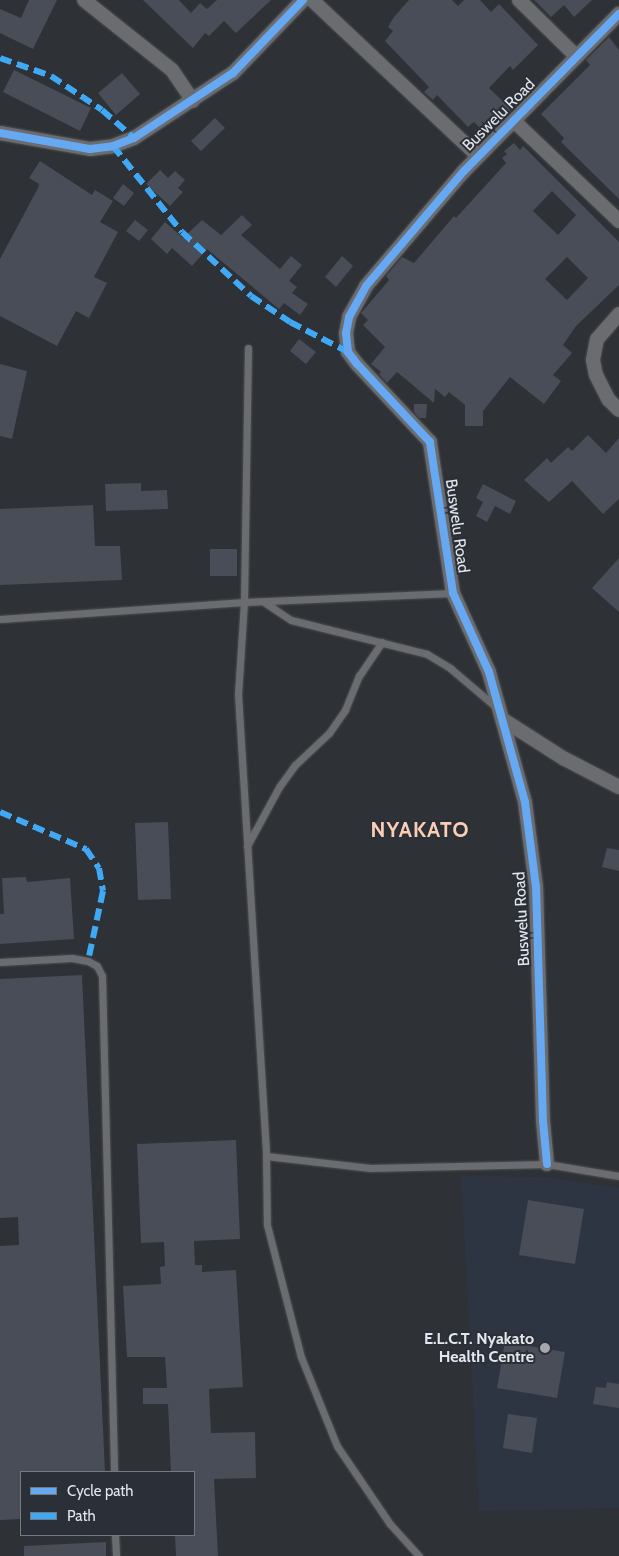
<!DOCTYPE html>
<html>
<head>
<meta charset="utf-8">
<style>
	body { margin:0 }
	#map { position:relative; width:619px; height:1556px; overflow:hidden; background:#2e3135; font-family:Cabin,sans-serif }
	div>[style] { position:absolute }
	.built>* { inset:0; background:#2e3542 }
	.building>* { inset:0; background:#484d57 }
	.roads { filter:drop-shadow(0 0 1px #4c4f52) drop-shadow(0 0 1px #4c4f52) }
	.lane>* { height:7px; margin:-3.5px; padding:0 3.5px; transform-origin:3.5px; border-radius:3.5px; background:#6a6c70 }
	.street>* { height:14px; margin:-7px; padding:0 7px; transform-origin:7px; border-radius:7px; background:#6a6c70 }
	.quiet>* { height:6px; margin-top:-3px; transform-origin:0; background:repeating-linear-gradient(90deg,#3fa9f5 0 12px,transparent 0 18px) }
	.cycleway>* { height:8px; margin:-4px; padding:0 4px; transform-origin:4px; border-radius:4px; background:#66a8f1 }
	.dots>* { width:14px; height:14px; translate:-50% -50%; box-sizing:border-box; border:2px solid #2b3038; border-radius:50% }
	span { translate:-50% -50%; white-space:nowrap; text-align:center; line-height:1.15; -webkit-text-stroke:4px #2b3038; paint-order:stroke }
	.street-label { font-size:16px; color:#e3e6ec }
	.poi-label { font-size:16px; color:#e3e6ec; font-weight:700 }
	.right { translate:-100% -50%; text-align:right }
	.district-label { font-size:21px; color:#f9ceb4; font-weight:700; letter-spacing:1px }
	.legend { position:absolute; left:20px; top:1471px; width:175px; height:65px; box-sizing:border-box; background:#2b3038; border:1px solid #757980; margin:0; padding:6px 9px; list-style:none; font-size:15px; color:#e3e6ec }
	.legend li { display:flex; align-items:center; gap:10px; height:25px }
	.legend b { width:25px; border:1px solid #757980 }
</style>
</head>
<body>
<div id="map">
	<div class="built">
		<div style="clip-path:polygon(461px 1176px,546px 1177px,619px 1188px,619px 1508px,479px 1511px)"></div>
	</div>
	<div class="building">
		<div style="clip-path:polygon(29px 0,57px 0,33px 49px,0 33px,0 9px,21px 18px)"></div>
		<div style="clip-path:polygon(143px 0,179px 0,191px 13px,200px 3px,207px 9px,217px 0,271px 0,236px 33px,224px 21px,209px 36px,205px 33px,193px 48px)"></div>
		<div style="clip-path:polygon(409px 0,452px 0,458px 6px,464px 0,480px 0,491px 12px,499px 4px,538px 45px,513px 70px,510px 66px,489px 88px,511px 109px,500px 122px,494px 117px,481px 129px,474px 122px,468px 127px,437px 95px,433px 100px,424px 92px,429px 87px,385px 41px,393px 31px,388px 27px,394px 17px)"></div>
		<div style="clip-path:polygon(534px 0,592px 0,574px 17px,564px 5px,551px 17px)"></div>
		<div style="clip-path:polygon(609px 37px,619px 50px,619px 199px,561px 142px,564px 138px,541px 114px,590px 65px,586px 60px)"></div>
		<div style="clip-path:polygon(14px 70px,91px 108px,80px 131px,3px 92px)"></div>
		<div style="clip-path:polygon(122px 73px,140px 94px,116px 115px,98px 93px)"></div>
		<div style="clip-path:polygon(215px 118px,225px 128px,201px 151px,191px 141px)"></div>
		<div style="clip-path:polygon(evenodd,514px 143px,520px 150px,523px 146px,619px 242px,619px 285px,576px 326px,563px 345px,572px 353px,553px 375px,561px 381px,544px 404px,510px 377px,483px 411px,483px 426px,465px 426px,465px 405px,449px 392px,445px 397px,435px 389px,434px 403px,397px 372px,387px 383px,379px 374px,381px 372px,371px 364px,385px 347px,363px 325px,368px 320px,361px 313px,389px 280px,386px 276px,402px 257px,414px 263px,454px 216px,456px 218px,506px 163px,502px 158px,507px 154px,504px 151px,514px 143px,552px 191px,576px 215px,558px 235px,533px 211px,552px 191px,514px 143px,567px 257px,588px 278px,567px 300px,545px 279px,567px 257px)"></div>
		<div style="clip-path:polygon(40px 161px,92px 195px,95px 190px,113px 201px,100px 222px,118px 232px,94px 277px,107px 283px,89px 318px,76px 311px,57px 346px,0 316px,0 259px,38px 188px,39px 184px,29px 178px)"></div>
		<div style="clip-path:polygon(160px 170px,168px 178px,175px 171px,185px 180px,178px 188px,183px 192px,170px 206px,146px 184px)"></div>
		<div style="clip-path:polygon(123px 184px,134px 193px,124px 206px,113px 198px)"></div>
		<div style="clip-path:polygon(242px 215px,252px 225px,241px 235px,280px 269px,291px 256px,302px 265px,289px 281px,297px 287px,292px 293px,308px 304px,300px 315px,284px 303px,279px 309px,207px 249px,192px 266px,172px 248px,167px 254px,151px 239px,165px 222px,183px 238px,202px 220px,221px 235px)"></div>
		<div style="clip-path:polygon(135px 220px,148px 230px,139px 241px,126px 231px)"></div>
		<div style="clip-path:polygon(342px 256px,353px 266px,336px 287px,325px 277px)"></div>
		<div style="clip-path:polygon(299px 339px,316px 352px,306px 364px,290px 351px)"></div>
		<div style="clip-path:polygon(0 364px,27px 371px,12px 439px,0 436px)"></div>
		<div style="clip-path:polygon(414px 404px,427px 404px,426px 418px,419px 418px,414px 412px)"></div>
		<div style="clip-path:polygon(588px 435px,606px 453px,619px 438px,619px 499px,603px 514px,572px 481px,549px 502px,524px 480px,547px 458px,551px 463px,568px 447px,572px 451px)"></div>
		<div style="clip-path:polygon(141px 483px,141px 491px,167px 490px,168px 509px,106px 511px,105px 484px)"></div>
		<div style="clip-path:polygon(483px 484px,516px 501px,510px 514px,495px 506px,487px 522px,476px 516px,483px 502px,476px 498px)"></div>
		<div style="clip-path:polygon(93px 505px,95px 546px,120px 546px,122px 580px,0 585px,0 509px)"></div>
		<div style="clip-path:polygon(210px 549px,237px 549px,237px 576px,210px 576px)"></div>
		<div style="clip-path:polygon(619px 558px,619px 612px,592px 588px)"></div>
		<div style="clip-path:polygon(168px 822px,171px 899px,138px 900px,135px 823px)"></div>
		<div style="clip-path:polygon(607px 848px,619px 850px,619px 871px,602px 867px)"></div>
		<div style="clip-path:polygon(26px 877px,27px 882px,70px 878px,74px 939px,0 944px,0 914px,4px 914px,2px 878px)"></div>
		<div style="clip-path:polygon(82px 975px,105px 1472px,20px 1472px,21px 1519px,0 1520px,0 1246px,19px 1245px,18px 1217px,0 1218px,0 979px)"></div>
		<div style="clip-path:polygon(236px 1140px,240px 1239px,194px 1241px,195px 1265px,202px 1265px,202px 1272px,236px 1270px,243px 1387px,209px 1389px,211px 1433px,255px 1432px,256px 1478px,214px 1479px,218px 1556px,176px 1556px,175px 1535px,194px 1535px,194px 1472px,171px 1472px,168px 1404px,143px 1404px,143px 1388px,167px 1388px,165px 1357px,127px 1357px,123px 1286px,161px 1284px,160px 1267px,165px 1266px,164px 1242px,141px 1243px,137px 1144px)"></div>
		<div style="clip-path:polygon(528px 1200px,584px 1209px,575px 1264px,519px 1255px)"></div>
		<div style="clip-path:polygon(505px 1342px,565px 1352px,557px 1398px,497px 1388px)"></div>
		<div style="clip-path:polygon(607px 1382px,619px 1384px,619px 1408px,593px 1404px,596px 1387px,606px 1388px)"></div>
		<div style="clip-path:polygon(508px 1414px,537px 1418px,532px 1453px,503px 1448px)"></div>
		<div style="clip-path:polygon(106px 1542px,106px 1556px,24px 1556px,24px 1546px)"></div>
	</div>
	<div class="roads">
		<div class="lane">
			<div style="left:248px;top:348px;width:254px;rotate:90.9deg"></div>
			<div style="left:244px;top:602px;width:92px;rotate:93.7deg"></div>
			<div style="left:238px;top:694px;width:463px;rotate:86.5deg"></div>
			<div style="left:266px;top:1156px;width:69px;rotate:89.2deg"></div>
			<div style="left:267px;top:1225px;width:136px;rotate:75.6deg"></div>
			<div style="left:301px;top:1357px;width:96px;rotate:68deg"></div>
			<div style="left:337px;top:1446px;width:94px;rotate:55.8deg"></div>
			<div style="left:390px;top:1524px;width:43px;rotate:47.8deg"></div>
			<div style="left:264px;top:602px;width:32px;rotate:34deg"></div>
			<div style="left:291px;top:620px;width:140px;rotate:14deg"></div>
			<div style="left:427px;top:654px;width:27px;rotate:31deg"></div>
			<div style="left:450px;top:668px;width:62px;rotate:40.4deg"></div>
			<div style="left:0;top:619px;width:245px;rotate:-4deg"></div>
			<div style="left:244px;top:602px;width:209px;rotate:-2.5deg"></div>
			<div style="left:247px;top:846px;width:67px;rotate:-61.5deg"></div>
			<div style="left:279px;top:787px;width:27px;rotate:-54deg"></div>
			<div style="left:295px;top:765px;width:47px;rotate:-43.3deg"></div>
			<div style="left:329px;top:733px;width:28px;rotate:-55deg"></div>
			<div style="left:345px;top:710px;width:37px;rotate:-68deg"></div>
			<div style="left:359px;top:676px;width:41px;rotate:-55.9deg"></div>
			<div style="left:0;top:962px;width:72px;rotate:-3.2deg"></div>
			<div style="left:72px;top:958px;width:16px;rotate:11deg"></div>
			<div style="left:88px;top:961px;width:10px;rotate:29deg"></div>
			<div style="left:97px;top:966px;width:11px;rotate:63deg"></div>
			<div style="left:102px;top:976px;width:496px;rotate:88.6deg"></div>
			<div style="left:266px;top:1156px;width:105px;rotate:6.6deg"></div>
			<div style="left:370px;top:1168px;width:177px;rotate:-1.3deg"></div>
			<div style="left:547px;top:1164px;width:73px;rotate:9.5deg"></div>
			<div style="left:115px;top:1535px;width:20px;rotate:87deg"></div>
		</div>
		<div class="street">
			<div style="left:84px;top:0;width:112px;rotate:38.5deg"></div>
			<div style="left:172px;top:70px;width:37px;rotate:56deg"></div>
			<div style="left:312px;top:0;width:228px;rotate:43.2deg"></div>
			<div style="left:519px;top:0;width:81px;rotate:44.5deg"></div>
			<div style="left:515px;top:122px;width:144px;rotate:43.6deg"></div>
			<div style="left:0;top:133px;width:91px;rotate:10.1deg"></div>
			<div style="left:90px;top:149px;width:23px;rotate:-7deg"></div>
			<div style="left:113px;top:146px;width:22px;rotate:-21deg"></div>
			<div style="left:134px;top:138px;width:118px;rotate:-33.3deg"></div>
			<div style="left:233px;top:73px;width:101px;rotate:-46.2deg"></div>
			<div style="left:619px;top:314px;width:33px;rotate:131deg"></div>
			<div style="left:597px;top:339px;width:21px;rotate:101deg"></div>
			<div style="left:593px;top:360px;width:15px;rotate:79deg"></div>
			<div style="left:596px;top:375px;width:28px;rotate:63deg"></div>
			<div style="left:609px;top:400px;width:14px;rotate:45deg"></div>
			<div style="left:505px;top:721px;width:69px;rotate:32.5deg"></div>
			<div style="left:563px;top:758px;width:63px;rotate:27.4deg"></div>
			<div style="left:547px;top:1164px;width:43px;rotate:-95.3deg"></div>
			<div style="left:543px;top:1121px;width:234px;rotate:-91.7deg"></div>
			<div style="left:536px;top:887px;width:86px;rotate:-97.4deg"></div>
			<div style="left:525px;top:802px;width:135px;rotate:-105.5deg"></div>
			<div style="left:489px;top:672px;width:87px;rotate:-114.5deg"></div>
			<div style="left:453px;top:593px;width:153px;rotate:-98.7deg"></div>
			<div style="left:430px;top:442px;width:107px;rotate:-133.1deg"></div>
			<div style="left:357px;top:364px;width:15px;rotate:-127deg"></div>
			<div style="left:348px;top:352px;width:19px;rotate:-96deg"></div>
			<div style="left:346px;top:333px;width:16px;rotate:-79deg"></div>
			<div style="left:349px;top:317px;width:35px;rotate:-61deg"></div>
			<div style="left:366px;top:286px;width:151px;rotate:-49.6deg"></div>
			<div style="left:464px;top:171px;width:221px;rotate:-45.4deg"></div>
		</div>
	</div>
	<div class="quiet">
		<div style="left:0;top:58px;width:54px;rotate:19.4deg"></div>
		<div style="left:51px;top:76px;width:61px;rotate:33.7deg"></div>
		<div style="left:102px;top:110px;width:43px;rotate:41.2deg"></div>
		<div style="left:113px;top:146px;width:110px;rotate:51.3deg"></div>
		<div style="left:182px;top:232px;width:94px;rotate:42.8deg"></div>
		<div style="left:251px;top:296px;width:47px;rotate:33.7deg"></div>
		<div style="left:290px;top:322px;width:65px;rotate:27.3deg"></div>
		<div style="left:0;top:812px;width:94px;rotate:23.3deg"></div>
		<div style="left:86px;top:849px;width:23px;rotate:56deg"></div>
		<div style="left:99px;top:868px;width:23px;rotate:80deg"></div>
		<div style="left:103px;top:891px;width:72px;rotate:102.1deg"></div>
	</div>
	<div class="cycleway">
		<div style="left:0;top:133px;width:91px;rotate:10.1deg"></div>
		<div style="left:90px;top:149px;width:23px;rotate:-7deg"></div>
		<div style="left:113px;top:146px;width:22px;rotate:-21deg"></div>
		<div style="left:134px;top:138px;width:118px;rotate:-33.3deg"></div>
		<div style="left:233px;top:73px;width:101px;rotate:-46.2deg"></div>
		<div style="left:547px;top:1164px;width:43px;rotate:-95.3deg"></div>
		<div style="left:543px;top:1121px;width:234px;rotate:-91.7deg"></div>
		<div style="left:536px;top:887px;width:86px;rotate:-97.4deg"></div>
		<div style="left:525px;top:802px;width:135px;rotate:-105.5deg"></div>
		<div style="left:489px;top:672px;width:87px;rotate:-114.5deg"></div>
		<div style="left:453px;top:593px;width:153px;rotate:-98.7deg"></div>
		<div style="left:430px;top:442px;width:107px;rotate:-133.1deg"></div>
		<div style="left:357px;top:364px;width:15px;rotate:-127deg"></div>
		<div style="left:348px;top:352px;width:19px;rotate:-96deg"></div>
		<div style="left:346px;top:333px;width:16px;rotate:-79deg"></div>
		<div style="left:349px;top:317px;width:35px;rotate:-61deg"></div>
		<div style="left:366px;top:286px;width:151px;rotate:-49.6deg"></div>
		<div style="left:464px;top:171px;width:221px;rotate:-45.4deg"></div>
	</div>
	<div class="dots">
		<div style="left:545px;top:1348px;background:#a4a7ac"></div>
	</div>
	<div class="street-label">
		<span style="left:499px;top:115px;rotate:-45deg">Buswelu Road</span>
		<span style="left:457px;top:526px;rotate:82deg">Buswelu Road</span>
		<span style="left:522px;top:919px;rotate:-93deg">Buswelu Road</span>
	</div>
	<div class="poi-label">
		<span class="right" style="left:534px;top:1348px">E.L.C.T. Nyakato<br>Health Centre</span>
	</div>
	<div class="district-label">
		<span style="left:420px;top:830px">NYAKATO</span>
	</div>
	<ul class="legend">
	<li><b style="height:6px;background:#66a8f1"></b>Cycle path</li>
	<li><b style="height:6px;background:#3fa9f5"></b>Path</li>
	</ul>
</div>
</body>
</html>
